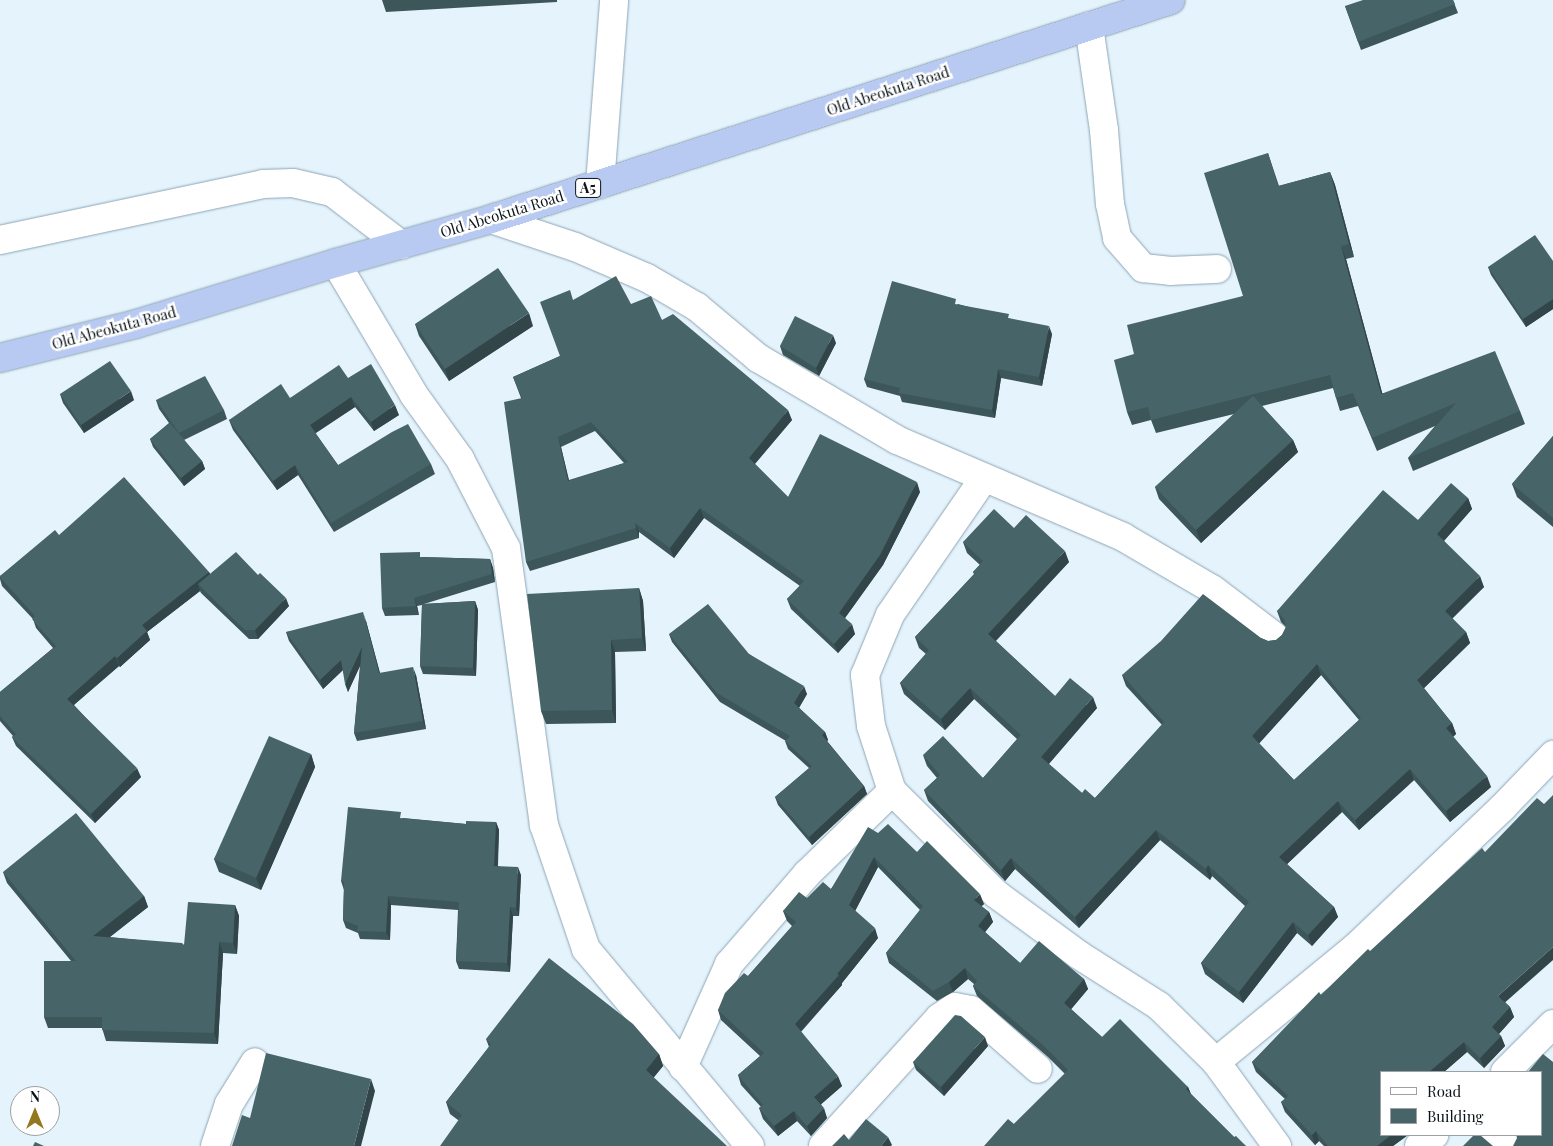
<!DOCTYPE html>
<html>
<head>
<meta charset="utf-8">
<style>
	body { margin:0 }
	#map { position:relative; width:1553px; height:1146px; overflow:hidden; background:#e4f3fc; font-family:"Playfair Display",serif }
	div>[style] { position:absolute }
	.roads { filter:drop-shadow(0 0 1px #8da5b4) drop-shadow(0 0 1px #8da5b4) }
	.minor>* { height:28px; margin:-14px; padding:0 14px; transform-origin:14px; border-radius:14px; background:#fff }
	.highway>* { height:28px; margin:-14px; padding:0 14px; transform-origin:14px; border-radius:14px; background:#b8caf1 }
	.wall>* { inset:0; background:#3d5659 }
	.shaded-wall>* { inset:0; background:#324649 }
	.building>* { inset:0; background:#476468 }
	span { translate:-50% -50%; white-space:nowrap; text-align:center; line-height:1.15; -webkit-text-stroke:5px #fff; paint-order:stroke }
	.shield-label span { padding:1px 4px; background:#fff; border:1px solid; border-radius:4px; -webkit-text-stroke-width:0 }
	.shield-label { font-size:14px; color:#0b1419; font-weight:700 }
	.street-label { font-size:15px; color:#0b1419 }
	.legend { position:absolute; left:1380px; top:1071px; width:162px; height:65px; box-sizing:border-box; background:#fff; border:1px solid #9da1a3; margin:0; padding:6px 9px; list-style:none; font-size:15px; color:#0b1419 }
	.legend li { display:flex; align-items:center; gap:10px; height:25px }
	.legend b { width:25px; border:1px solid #9da1a3 }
	.north { position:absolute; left:10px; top:1086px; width:50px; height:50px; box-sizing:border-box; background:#fff; border:1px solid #9da1a3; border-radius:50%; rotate:0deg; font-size:14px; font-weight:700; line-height:20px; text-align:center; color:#0b1419 }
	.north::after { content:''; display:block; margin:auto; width:18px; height:22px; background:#94781f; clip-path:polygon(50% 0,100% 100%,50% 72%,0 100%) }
</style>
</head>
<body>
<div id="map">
	<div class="roads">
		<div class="minor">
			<div style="left:1089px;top:26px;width:105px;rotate:81.8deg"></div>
			<div style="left:1104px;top:130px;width:74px;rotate:85.4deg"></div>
			<div style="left:1110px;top:204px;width:35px;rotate:78deg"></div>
			<div style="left:1117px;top:238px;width:40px;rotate:49deg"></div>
			<div style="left:1143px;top:268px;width:28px;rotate:6deg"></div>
			<div style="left:1171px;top:271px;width:46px;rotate:-2.5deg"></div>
			<div style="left:600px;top:184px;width:185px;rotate:-85.6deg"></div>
			<div style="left:491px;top:219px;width:89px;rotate:18.4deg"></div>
			<div style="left:575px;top:247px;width:78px;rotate:23.3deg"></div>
			<div style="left:647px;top:278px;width:58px;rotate:30.1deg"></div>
			<div style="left:697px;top:307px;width:80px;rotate:39.9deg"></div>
			<div style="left:758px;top:358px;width:161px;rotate:30.5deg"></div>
			<div style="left:897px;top:440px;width:246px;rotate:23.2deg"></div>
			<div style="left:1123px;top:537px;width:103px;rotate:30.3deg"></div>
			<div style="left:1212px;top:589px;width:78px;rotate:37.2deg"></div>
			<div style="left:0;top:240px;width:269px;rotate:-12deg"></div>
			<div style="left:263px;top:184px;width:30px;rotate:-2deg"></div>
			<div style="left:293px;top:183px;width:40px;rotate:13deg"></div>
			<div style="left:332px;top:192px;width:87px;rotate:37.5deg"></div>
			<div style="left:336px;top:263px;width:153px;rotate:59.4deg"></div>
			<div style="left:414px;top:395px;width:79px;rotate:54.3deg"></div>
			<div style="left:460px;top:459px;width:100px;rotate:62.7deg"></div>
			<div style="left:506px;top:548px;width:280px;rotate:82.2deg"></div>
			<div style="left:544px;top:825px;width:131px;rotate:71.3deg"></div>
			<div style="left:586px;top:949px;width:256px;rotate:50.2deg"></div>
			<div style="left:984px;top:478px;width:166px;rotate:124.5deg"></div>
			<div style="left:890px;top:615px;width:65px;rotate:112.6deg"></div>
			<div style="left:865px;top:675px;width:51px;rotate:83.3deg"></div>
			<div style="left:871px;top:726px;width:68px;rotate:72.1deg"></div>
			<div style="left:892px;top:791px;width:146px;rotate:44.7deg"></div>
			<div style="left:996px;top:894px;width:103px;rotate:36.3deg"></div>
			<div style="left:1079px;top:955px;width:95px;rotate:32.5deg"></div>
			<div style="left:1159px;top:1006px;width:80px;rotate:44.5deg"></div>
			<div style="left:1216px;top:1062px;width:104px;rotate:54deg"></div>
			<div style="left:1216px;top:1062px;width:181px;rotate:-39.4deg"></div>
			<div style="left:1356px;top:947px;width:202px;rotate:-43.6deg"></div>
			<div style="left:1502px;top:808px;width:74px;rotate:-46.1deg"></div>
			<div style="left:683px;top:1067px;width:113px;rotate:-65.9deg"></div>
			<div style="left:729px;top:964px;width:119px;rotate:-49.1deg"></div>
			<div style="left:807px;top:874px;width:119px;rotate:-44.3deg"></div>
			<div style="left:1505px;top:1072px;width:68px;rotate:-45deg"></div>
			<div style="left:1494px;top:1135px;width:16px;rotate:43deg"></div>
			<div style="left:215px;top:1146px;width:44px;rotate:-71.6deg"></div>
			<div style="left:229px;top:1104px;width:49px;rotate:-58.2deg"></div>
			<div style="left:823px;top:1146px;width:173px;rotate:-47.8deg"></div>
			<div style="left:939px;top:1018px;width:19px;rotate:-35deg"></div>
			<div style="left:955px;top:1007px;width:16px;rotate:11deg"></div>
			<div style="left:971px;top:1010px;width:89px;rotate:41.4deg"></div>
			<div style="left:1419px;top:1146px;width:19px;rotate:-36deg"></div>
		</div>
		<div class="highway">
			<div style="left:0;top:358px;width:140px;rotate:-14deg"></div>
			<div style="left:136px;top:324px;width:209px;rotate:-17deg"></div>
			<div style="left:336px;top:263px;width:161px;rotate:-15.8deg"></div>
			<div style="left:491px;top:219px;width:714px;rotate:-17.85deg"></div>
		</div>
	</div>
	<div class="wall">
		<div style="clip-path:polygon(382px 0,557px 0,557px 2px,386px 12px)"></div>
		<div style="clip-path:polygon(1453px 0,1458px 13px,1361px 50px,1345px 6px)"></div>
		<div style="clip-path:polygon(1268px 153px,1279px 186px,1330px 172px,1335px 185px,1354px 257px,1346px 259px,1382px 393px,1520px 411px,1525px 424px,1413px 471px,1408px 458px,1435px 426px,1377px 451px,1358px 406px,1340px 411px,1333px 388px,1262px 406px,1293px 440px,1298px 452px,1201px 543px,1159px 499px,1155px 487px,1234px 414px,1156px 433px,1151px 420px,1132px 425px,1127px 412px,1134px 354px,1243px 296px)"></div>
		<div style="clip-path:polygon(1553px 261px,1553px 309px,1526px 327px,1491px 275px,1488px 267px)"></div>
		<div style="clip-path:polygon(evenodd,573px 300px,631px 304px,662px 320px,792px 420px,755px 464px,788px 497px,920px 492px,883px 565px,845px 618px,855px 634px,838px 653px,791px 609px,787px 599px,800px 586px,704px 518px,674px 558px,639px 532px,639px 538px,530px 571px,526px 562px,521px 398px,513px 377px,560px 356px,573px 300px,595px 431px,624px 463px,569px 480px,561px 447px,595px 431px)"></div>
		<div style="clip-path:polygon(958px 304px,1011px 319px,1052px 334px,1042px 386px,1001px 378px,995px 418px,902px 402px,900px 396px,867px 387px,864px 379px)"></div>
		<div style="clip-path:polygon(415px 324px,533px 326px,449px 381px,419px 336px)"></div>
		<div style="clip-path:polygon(836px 343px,819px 376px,783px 355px,780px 346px)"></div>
		<div style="clip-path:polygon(348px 378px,399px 415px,374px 431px,355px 407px,315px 433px,338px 465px,431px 464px,435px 474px,334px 532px,298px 475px,277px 490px,233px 430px,229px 420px,290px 398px)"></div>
		<div style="clip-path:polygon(60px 394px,134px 400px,84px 433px,63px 403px)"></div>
		<div style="clip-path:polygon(156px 400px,224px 410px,227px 419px,184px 440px,202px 461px,205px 469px,184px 486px,153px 447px,150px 439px,169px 423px,159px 409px)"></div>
		<div style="clip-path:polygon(1553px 436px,1553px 527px,1517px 497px,1512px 484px)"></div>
		<div style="clip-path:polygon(evenodd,1468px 498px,1472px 509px,1444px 541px,1484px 587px,1452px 618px,1466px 632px,1470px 643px,1424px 688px,1452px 723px,1456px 734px,1453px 737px,1491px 787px,1450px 822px,1414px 780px,1359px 830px,1342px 812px,1287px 864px,1334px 907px,1338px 917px,1312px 946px,1297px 933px,1243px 1003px,1205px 974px,1201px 963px,1245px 906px,1212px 876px,1210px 880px,1160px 840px,1079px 928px,1015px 869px,1005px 881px,928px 801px,924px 790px,937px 778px,927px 766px,923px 755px,983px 778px,1017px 739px,974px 699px,945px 730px,904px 694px,900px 683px,926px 654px,919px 648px,915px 637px,974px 574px,973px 572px,980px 565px,967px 553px,963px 542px,1014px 528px,1069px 562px,996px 641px,1055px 696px,1097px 708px,1049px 764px,1082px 793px,1095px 798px,1162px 725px,1126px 686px,1122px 675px,1261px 638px,1268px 641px,1276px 640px,1282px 635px,1286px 627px,1281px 622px,1277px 611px,1418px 520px,1468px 498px,1321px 675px,1359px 720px,1294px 780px,1259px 743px,1321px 675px)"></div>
		<div style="clip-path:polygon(59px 535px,209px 572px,210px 574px,258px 575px,289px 606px,258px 639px,249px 639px,201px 593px,200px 591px,147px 632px,150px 640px,120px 667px,119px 666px,74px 705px,141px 777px,95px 823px,16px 746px,12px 737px,13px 736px,0 721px,0 692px,53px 648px,36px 628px,33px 619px,2px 586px,0 579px,0 576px)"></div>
		<div style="clip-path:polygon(422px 557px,490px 559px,493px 568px,495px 582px,424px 604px,475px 601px,478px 610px,476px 676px,423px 674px,420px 666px,422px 605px,417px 606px,419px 615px,385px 616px,382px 608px)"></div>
		<div style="clip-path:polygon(639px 588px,643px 601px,646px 651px,615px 652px,616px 723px,546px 724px,541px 711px)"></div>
		<div style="clip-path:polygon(366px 621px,380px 673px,416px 675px,426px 729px,357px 741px,354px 733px,360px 666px,348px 692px,343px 670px,323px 689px,289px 641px,286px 632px)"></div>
		<div style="clip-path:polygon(669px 634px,749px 654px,807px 694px,799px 708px,825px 732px,828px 740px,827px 741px,864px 786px,867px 794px,812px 845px,778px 805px,775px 797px,809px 768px,788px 749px,785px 741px,786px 741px,720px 702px,672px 642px)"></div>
		<div style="clip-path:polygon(311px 754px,315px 767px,261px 890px,219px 872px,214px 859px)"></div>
		<div style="clip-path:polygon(403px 818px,466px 824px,496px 822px,499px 830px,498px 866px,521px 875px,519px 916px,513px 916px,510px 972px,459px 969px,456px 961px,458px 910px,391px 905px,390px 940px,360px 939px,358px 933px,346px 928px,343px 920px,344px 890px,341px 881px)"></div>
		<div style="clip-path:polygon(878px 833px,917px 852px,984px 904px,981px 906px,989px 912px,993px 922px,985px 932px,1020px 963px,1084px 979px,1088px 989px,1071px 1009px,1102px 1037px,1188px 1087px,1191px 1094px,1234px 1137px,1246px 1146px,1014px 1124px,1065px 1074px,1048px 1057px,977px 996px,973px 986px,974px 984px,968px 979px,953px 992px,937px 1001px,889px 963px,886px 953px,920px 910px,878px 867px,855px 911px,878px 938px,842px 983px,842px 985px,801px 1032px,842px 1086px,821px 1104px,827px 1118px,811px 1136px,797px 1121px,778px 1136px,763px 1119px,759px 1108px,761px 1107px,741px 1085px,738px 1075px,760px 1056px,721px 1020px,718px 1010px,792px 926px,787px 921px,783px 911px,807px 898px,831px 889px)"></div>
		<div style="clip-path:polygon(3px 872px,144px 896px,148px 907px,110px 937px,184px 945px,235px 905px,239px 916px,237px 954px,223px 953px,218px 1044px,106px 1041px,102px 1028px,48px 1028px,44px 1017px,71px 961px,7px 883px)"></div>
		<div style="clip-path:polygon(1370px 951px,1505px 1002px,1510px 1007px,1514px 1017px,1499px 1034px,1501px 1036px,1505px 1046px,1484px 1068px,1467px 1052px,1444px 1072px,1382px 1072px,1382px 1135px,1408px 1135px,1393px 1146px,1324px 1146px,1319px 1141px,1315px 1145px,1285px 1112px,1281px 1102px,1285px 1099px,1256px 1072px,1252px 1062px,1321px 995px)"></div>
		<div style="clip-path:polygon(486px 1039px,659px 1054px,663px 1066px,654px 1077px,458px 1120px,450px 1114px,446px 1102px,489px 1047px)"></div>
		<div style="clip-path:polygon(988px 1046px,944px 1096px,916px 1070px,913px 1062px)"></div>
	</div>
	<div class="shaded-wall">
		<div style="clip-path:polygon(1330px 172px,1335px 185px,1354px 257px,1349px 244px)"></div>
		<div style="clip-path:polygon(1341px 246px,1346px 259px,1386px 407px,1381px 394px)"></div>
		<div style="clip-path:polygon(1553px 299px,1553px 309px,1526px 327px,1523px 319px)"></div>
		<div style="clip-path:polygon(529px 313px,533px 326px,449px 381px,445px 369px)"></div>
		<div style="clip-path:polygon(1049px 326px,1052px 334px,1042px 386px,1039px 377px)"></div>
		<div style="clip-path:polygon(833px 335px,836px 343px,819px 376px,816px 368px)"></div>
		<div style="clip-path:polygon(998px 369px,1001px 378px,995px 418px,992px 410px)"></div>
		<div style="clip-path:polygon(131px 391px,134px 400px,84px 433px,81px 425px)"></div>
		<div style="clip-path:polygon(351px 397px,355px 407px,313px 435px,310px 425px)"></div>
		<div style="clip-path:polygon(395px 405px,399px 415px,374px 431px,371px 422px)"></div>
		<div style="clip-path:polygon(788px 410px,792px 420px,752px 467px,749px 458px)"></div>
		<div style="clip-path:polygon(558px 437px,561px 447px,571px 490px,568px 481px)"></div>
		<div style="clip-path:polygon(1293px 440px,1298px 452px,1201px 543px,1196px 530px)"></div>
		<div style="clip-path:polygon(202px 461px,205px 469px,184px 486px,181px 478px)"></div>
		<div style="clip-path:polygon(295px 465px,298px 475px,277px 490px,273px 481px)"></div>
		<div style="clip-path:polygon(917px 482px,920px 492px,883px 565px,842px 622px,839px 613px)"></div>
		<div style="clip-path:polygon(1468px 498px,1472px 509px,1441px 544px,1437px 534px)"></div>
		<div style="clip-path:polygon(700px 508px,704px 518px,674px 558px,670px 548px)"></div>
		<div style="clip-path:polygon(635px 523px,639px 532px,639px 538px,636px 528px)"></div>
		<div style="clip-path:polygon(1065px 551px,1069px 562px,992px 644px,988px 634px)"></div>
		<div style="clip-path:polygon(490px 559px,493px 568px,495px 582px,492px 574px)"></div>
		<div style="clip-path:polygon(209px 572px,213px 581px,198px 584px,200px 591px,147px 632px,150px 640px,120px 667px,117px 658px,142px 625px)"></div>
		<div style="clip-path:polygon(1480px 576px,1484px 587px,1449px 622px,1445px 611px)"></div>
		<div style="clip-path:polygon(639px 588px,643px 601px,646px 651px,642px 638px)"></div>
		<div style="clip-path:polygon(286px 598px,289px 606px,258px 639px,255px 630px)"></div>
		<div style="clip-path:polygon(414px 598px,417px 606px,419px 615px,416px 606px)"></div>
		<div style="clip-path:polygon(475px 601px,478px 610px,476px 676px,473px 668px)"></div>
		<div style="clip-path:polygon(363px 612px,366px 621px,382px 681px,379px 673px)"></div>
		<div style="clip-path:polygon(852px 624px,855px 634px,838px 653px,834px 644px)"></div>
		<div style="clip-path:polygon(1466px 632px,1470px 643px,1421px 691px,1417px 680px)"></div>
		<div style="clip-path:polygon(611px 640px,615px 652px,616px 723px,612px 710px)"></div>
		<div style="clip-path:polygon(362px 647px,365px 655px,348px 692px,345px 684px)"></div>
		<div style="clip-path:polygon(115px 656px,119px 666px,70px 708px,67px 699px)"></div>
		<div style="clip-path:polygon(341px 660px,344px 669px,323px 689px,320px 680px)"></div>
		<div style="clip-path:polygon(1317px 664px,1321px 675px,1256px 747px,1252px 736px)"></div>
		<div style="clip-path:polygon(413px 667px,416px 675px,426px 729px,423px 721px)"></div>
		<div style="clip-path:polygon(804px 686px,807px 694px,797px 711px,794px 703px)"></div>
		<div style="clip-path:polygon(970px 688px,974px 699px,945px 730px,941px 719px)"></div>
		<div style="clip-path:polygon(1093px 697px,1097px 708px,1045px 768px,1041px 757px)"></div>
		<div style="clip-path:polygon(1452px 723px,1456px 734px,1450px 739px,1446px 728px)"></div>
		<div style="clip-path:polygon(825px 732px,828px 740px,825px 744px,822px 735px)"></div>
		<div style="clip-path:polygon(311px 754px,315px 767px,261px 890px,256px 878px)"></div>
		<div style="clip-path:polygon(137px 768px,141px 777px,95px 823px,91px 814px)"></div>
		<div style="clip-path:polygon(1410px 769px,1414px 780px,1359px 830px,1355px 820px)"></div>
		<div style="clip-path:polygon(1487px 776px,1491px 787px,1450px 822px,1446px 811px)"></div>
		<div style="clip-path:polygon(864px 786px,867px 794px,812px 845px,809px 837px)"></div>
		<div style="clip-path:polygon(1338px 801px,1342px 812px,1283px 868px,1279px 857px)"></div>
		<div style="clip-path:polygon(496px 822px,499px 830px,497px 874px,494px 866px)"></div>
		<div style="clip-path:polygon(1156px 830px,1160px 840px,1079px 928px,1075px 917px)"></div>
		<div style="clip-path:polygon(874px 857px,878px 867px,853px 915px,849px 905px)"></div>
		<div style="clip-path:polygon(1011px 858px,1015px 869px,1005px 881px,1001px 870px)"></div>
		<div style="clip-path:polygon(1208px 865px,1212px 876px,1210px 880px,1206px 869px)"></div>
		<div style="clip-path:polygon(518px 867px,521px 875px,519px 916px,516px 908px)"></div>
		<div style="clip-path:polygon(980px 894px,984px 904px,978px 910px,974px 900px)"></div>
		<div style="clip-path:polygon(144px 896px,148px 907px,97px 947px,93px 936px)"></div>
		<div style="clip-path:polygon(388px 896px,391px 905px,390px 940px,386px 932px)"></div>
		<div style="clip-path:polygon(235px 905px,239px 916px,237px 954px,233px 943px)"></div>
		<div style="clip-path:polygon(510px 907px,513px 916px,510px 972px,507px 963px)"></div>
		<div style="clip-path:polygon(1334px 907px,1338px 917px,1312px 946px,1308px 935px)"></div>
		<div style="clip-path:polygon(989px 912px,993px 922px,982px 936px,978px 926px)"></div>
		<div style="clip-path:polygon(1293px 922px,1297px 933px,1243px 1003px,1239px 992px)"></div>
		<div style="clip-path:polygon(875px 928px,878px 938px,842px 983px,842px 985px,798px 1034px,795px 1024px,837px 974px)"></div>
		<div style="clip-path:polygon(219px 942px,223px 953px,218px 1044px,214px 1033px)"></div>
		<div style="clip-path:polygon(1553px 947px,1553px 960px,1501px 1006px,1498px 996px)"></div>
		<div style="clip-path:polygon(965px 968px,968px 979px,953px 992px,949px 982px)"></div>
		<div style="clip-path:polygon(1084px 979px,1088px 989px,1068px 1013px,1064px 1003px)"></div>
		<div style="clip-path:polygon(1510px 1007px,1514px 1017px,1496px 1037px,1492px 1027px)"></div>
		<div style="clip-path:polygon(1501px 1036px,1505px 1046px,1484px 1068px,1480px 1058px)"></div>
		<div style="clip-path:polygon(985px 1037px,988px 1046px,944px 1096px,941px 1087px)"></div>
		<div style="clip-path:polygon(1464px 1042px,1467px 1052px,1444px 1072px,1429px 1072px)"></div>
		<div style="clip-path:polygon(659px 1054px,663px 1066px,650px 1082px,646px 1070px)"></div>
		<div style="clip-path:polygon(838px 1076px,842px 1086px,818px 1107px,814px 1097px)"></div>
		<div style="clip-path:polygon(371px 1079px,375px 1091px,361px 1146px,354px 1146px)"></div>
		<div style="clip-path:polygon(1188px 1087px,1192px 1097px,1186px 1089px)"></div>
		<div style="clip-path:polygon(824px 1108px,827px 1118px,811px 1136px,807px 1126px)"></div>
		<div style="clip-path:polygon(794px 1111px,797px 1121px,778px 1136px,774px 1126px)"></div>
		<div style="clip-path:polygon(1316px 1131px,1319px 1141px,1315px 1145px,1312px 1135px)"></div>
		<div style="clip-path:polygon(1391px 1135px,1408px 1135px,1393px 1146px,1377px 1146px)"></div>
		<div style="clip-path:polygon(888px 1137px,892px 1145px,891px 1146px,881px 1146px)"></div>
	</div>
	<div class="building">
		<div style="clip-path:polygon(1363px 0,1453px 0,1455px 4px,1358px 42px,1345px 6px)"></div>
		<div style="clip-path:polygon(1268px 153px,1278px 186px,1330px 172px,1349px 244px,1341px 246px,1381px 394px,1495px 351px,1520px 411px,1408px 458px,1456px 403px,1372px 438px,1353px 393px,1336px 398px,1330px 375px,1151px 420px,1148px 407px,1127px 412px,1114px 360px,1134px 354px,1127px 325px,1243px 296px,1204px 173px)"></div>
		<div style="clip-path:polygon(1535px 235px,1553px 261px,1553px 299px,1523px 319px,1488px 267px)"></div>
		<div style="clip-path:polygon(498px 268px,529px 313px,445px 369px,415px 324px)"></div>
		<div style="clip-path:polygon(evenodd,616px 276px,631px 304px,651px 296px,662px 320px,673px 314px,788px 410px,749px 458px,788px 497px,820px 434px,917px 482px,880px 555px,839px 613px,852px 624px,834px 644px,787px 599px,804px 581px,700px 508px,670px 548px,635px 523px,636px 528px,526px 562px,504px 402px,522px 398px,513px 377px,560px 356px,540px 302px,570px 290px,573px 300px,616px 276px,591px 422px,628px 462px,568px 481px,558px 437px,591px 422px)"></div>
		<div style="clip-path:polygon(892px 281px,956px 299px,955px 304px,1009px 314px,1008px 318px,1049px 326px,1039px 377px,998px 369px,992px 410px,899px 393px,900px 388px,864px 379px)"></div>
		<div style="clip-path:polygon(795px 316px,833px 335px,816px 368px,780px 346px)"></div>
		<div style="clip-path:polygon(110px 361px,131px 391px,81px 425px,60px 394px)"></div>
		<div style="clip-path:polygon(371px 364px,395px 405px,371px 422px,351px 397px,310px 425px,338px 465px,392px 432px,408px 424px,431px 464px,331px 523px,295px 465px,273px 481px,229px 420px,281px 384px,290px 398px,339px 365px,348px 378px)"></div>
		<div style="clip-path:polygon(205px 376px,224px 410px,179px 433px,156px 400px)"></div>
		<div style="clip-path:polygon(1253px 396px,1293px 440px,1196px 530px,1155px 487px)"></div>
		<div style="clip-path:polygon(170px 423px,202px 461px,181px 478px,150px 439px)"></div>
		<div style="clip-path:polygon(1553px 436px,1553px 518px,1512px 484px)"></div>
		<div style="clip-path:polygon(124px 477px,209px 572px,142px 625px,147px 631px,117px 658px,115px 656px,67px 699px,137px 768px,91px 814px,12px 737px,16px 734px,0 716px,0 692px,56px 646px,32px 619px,35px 616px,0 577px,0 576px,55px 530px,59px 535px)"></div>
		<div style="clip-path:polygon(evenodd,1451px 483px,1468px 498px,1437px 534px,1480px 576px,1445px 611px,1466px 632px,1417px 680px,1452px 723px,1446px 728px,1487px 776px,1446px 811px,1410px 769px,1355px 820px,1338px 801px,1279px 857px,1334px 907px,1308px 935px,1293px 922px,1239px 992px,1201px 963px,1249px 902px,1208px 865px,1206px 869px,1156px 830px,1075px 917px,1011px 858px,1001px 870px,924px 790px,940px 775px,923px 755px,943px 736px,983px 778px,1021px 735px,970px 688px,941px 719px,900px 683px,929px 650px,915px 637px,975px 574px,973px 572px,983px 561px,963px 542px,994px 509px,1014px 528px,1026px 515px,1065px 551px,988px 634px,1055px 696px,1070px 678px,1093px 697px,1041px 757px,1082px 793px,1085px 789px,1095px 798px,1164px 722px,1122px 675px,1161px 641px,1203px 594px,1261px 638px,1268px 641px,1276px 640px,1282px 635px,1286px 627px,1284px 619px,1277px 611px,1383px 490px,1418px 520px,1451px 483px,1317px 664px,1361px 718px,1294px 780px,1252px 736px,1317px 664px)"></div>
		<div style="clip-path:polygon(236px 552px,258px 575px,260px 573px,286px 598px,255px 630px,245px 630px,198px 584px)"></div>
		<div style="clip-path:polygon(420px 552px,420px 557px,490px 559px,492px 574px,414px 598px,416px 606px,382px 608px,380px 553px)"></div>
		<div style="clip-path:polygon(639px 588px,642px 638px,611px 640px,612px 710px,541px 711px,527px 594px)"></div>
		<div style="clip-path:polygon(475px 601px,473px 668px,420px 666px,422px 604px)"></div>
		<div style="clip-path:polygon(708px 604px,749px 654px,804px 686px,794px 703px,825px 732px,822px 735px,864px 786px,809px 837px,775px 797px,812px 766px,785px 741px,790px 736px,717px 693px,669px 634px)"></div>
		<div style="clip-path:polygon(363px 612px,379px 673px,413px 667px,423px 721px,354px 733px,362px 647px,345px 684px,341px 660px,320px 680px,286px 632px)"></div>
		<div style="clip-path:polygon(269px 736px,311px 754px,256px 878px,214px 859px)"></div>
		<div style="clip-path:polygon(1553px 795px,1553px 947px,1498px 996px,1510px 1007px,1492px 1027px,1501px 1036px,1480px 1058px,1464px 1042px,1429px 1072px,1382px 1072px,1382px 1135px,1391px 1135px,1377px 1146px,1328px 1146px,1316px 1131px,1312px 1135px,1281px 1102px,1288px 1096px,1252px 1062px,1319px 992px,1321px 995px,1368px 949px,1370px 951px,1482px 848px,1485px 852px,1537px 798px,1544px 804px)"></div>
		<div style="clip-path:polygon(348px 807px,401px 812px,400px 818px,466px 824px,466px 821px,496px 822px,494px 866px,518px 867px,516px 908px,510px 907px,507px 963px,456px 961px,459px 902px,388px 896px,386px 932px,357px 931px,358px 926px,343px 920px,344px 882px,341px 881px)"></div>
		<div style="clip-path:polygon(76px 813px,144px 896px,93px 936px,182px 943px,184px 945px,188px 902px,235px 905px,233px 943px,219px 942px,214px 1033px,102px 1030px,102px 1017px,44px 1017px,44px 961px,76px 961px,3px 872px)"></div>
		<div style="clip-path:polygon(888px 824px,917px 852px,927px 841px,980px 894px,974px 900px,989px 912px,978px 926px,1020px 963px,1039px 941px,1084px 979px,1064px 1003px,1102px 1037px,1120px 1019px,1188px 1087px,1186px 1089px,1234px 1137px,1236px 1136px,1246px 1146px,984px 1146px,1008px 1119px,1014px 1124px,1068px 1070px,1045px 1047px,973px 986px,977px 981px,965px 968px,949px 982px,933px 991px,886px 953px,923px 906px,874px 857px,849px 905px,875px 928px,837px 974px,839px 975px,795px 1024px,838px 1076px,814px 1097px,824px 1108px,807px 1126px,794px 1111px,774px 1126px,759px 1108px,763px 1105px,738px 1075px,764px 1053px,718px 1010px,725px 993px,744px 973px,748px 976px,796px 922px,783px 911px,799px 892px,807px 898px,823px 882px,831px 889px,868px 827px,878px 833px)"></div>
		<div style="clip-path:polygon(549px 958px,633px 1024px,659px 1054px,646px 1070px,727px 1146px,440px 1146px,462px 1115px,446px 1102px,491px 1044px,486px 1039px)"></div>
		<div style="clip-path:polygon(955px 1015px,961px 1016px,985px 1037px,941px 1087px,913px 1062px)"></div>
		<div style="clip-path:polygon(266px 1053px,371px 1079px,354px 1146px,232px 1146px,242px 1115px,250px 1118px)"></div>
		<div style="clip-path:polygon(1543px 1054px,1553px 1062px,1553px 1146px,1513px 1146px,1517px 1138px,1517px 1135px,1542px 1135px,1542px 1072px,1528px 1072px)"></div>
		<div style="clip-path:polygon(866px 1119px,888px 1137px,881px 1146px,832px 1146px,844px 1134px,849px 1140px)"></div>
		<div style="clip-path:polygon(1474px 1135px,1480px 1135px,1493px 1146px,1463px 1146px)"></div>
		<div style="clip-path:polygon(35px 1142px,44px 1146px,33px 1146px)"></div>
	</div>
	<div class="shield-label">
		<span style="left:588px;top:188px">A5</span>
	</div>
	<div class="street-label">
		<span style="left:888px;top:91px;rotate:-18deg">Old Abeokuta Road</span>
		<span style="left:502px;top:214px;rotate:-17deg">Old Abeokuta Road</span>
		<span style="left:114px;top:328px;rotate:-15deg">Old Abeokuta Road</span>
	</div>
	<ul class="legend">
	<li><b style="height:6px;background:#fff"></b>Road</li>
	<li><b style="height:14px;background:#476468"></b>Building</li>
	</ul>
	<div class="north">N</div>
</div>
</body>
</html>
